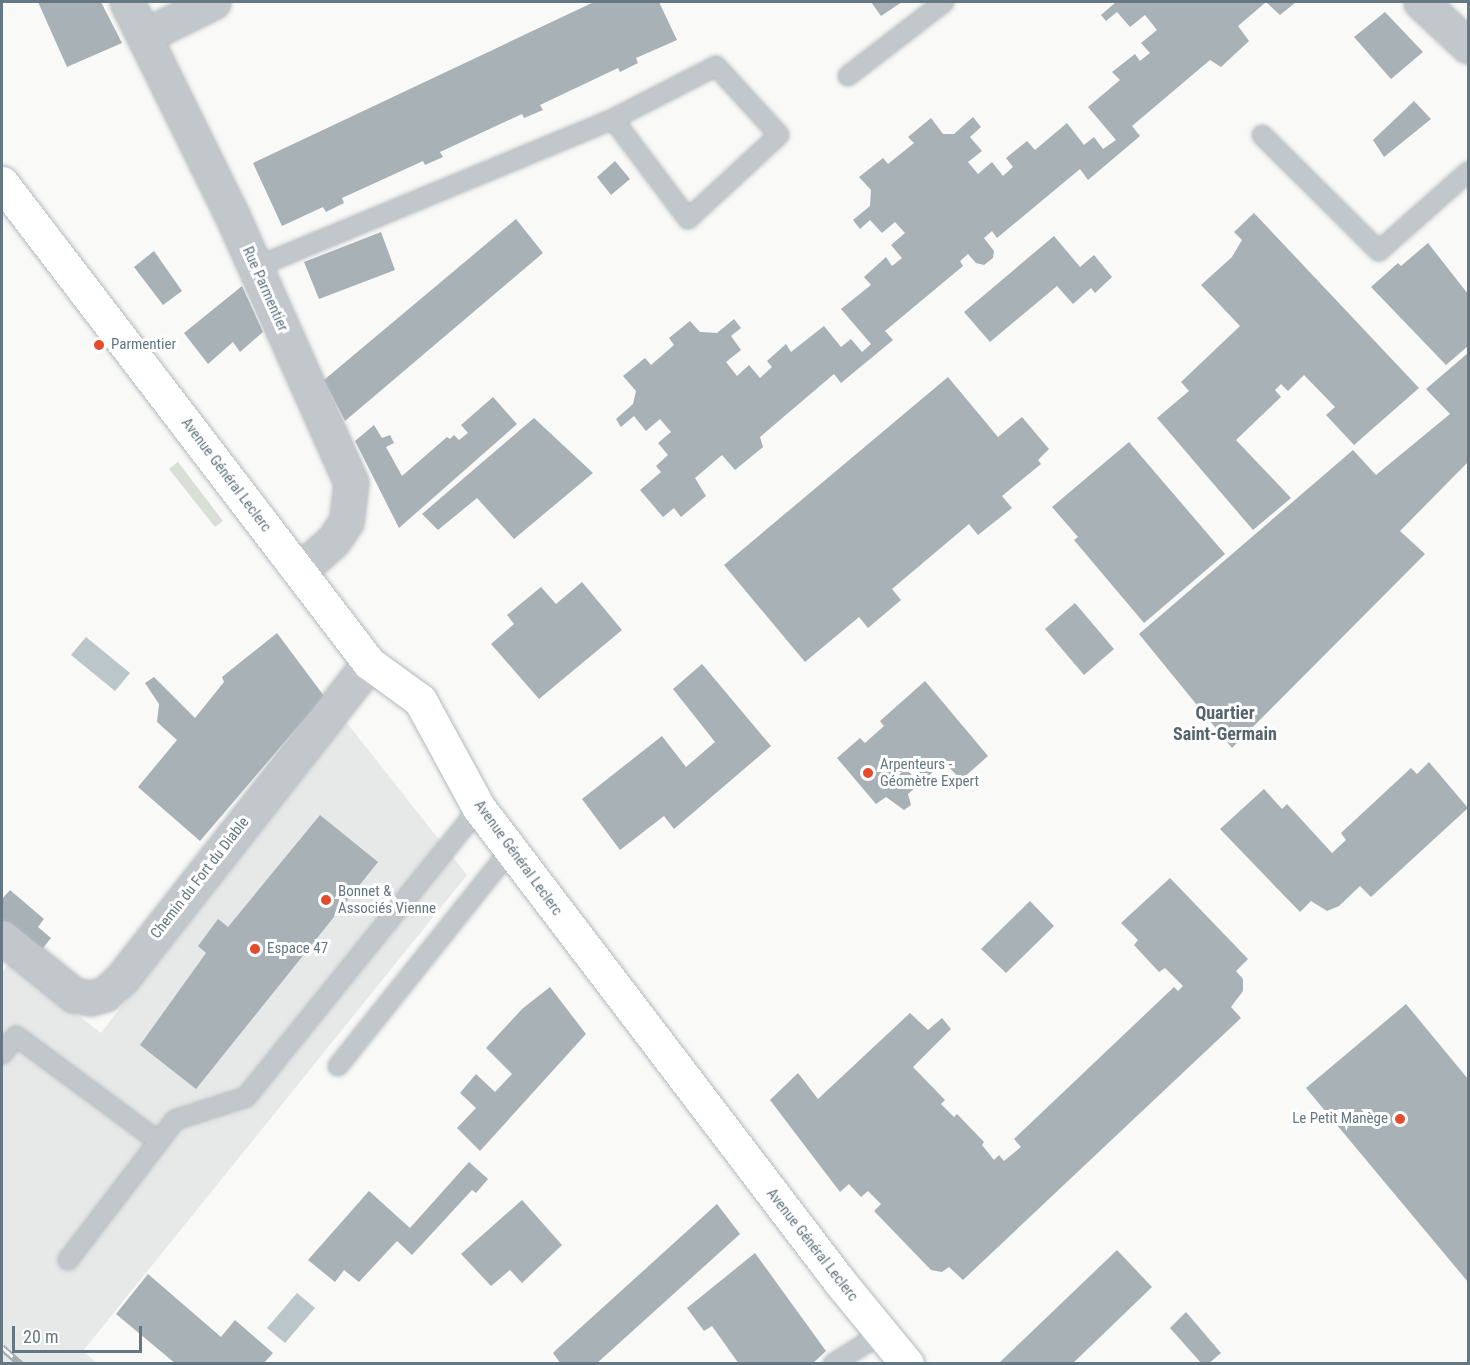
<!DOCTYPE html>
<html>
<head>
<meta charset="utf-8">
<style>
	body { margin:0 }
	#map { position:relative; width:1470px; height:1365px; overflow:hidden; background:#f9f9f7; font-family:"Roboto Condensed",sans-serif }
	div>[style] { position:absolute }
	.built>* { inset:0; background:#e7e9e8 }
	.green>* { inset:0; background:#d9ded6 }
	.water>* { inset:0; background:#bac6ca }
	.building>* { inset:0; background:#a7b1b6 }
	.roads { filter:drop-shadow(0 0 2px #b2b9be) drop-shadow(0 0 2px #b2b9be) }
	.service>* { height:18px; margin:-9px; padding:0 9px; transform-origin:9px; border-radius:9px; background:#c2c7cb }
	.minor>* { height:33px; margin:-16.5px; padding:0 16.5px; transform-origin:16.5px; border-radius:16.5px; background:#c2c7cb }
	.secondary>* { height:33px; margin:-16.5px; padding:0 16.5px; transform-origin:16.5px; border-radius:16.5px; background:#fff }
	.rail>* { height:7px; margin-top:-3.5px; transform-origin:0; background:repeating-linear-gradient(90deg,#fff 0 14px,#a1aaaf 0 28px); box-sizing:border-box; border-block:2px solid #a1aaaf }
	.dots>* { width:16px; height:16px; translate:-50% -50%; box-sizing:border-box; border:3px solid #fff; border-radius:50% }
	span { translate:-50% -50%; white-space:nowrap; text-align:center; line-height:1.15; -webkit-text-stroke:6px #fff; paint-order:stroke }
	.street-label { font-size:15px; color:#647782 }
	.poi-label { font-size:15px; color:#647782 }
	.left { translate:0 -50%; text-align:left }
	.right { translate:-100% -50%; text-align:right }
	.quarter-label { font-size:18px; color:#56646d; font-weight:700 }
	.frame { position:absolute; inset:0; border:3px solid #647782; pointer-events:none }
	.scale { position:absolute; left:12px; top:1326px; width:130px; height:27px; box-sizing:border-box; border:3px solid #647782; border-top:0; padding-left:8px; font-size:18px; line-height:21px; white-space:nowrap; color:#647782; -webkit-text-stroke:4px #fff; paint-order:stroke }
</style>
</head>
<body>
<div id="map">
	<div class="built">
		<div style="clip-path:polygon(343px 718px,467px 875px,83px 1351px,97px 1363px,2px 1363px,2px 973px,9px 963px,101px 1033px)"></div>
	</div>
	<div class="green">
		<div style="clip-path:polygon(178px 462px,223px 521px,215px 527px,169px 469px)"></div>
	</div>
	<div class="water">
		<div style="clip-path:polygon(86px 637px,130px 673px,115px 691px,71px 655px)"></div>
		<div style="clip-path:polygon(297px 1293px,315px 1308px,285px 1343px,267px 1328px)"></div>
	</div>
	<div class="building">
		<div style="clip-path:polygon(38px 2px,101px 2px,122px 43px,67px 67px)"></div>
		<div style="clip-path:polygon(594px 2px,659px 2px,677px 40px,636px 58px,638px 63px,620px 72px,618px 68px,540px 105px,543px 110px,524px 118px,522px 114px,440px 152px,443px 157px,425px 165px,423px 161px,342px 198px,344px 203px,326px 212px,323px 207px,282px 226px,253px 163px)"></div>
		<div style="clip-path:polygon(871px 2px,902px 2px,881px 16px)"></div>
		<div style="clip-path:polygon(1116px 2px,1296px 2px,1280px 15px,1266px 2px,1238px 26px,1249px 41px,1221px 67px,1210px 60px,1132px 126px,1140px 136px,1088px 180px,1080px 169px,997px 238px,992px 231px,984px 238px,994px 251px,993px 258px,984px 265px,976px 263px,968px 254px,960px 261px,963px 266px,885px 331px,893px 340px,841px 383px,834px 374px,760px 437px,763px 447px,735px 470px,722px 455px,695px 478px,706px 496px,681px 517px,674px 508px,663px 517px,640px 490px,661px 472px,656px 466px,668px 455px,658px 443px,671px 432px,660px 419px,646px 431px,634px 416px,621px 427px,616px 419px,633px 404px,636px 391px,623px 376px,645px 358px,651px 365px,674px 345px,669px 338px,690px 321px,700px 332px,717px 333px,734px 319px,741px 328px,731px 336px,741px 350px,726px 362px,737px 376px,749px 365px,760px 378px,772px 367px,767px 361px,786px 344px,791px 352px,824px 326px,841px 347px,851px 339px,862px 352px,871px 344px,841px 309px,871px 285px,864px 277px,886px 257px,892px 266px,902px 258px,891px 245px,905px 233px,895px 222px,882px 233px,870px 220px,860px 229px,853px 220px,870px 206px,871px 190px,859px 177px,883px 158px,888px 164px,914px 143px,908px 137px,931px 118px,943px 134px,954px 134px,973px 117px,981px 127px,970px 137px,982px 151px,968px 162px,978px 174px,992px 162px,1003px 176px,1013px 167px,1006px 158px,1027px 141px,1035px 150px,1067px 123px,1084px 145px,1094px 137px,1103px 149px,1116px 140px,1088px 107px,1120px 80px,1112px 72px,1135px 54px,1140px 61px,1150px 53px,1141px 43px,1157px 30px,1145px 15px,1130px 27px,1117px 12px,1106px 21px,1101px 15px)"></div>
		<div style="clip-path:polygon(1385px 12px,1423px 52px,1391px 79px,1354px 37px)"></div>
		<div style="clip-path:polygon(1414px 101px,1431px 119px,1384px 157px,1373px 140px)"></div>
		<div style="clip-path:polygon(615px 161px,630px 179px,611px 195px,597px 177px)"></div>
		<div style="clip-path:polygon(1254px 213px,1419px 388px,1354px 445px,1326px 415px,1335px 407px,1304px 375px,1288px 391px,1281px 384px,1275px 390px,1281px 397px,1236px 440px,1291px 498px,1253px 530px,1157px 418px,1189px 391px,1181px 382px,1240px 326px,1201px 285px,1232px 257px,1242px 240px,1234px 232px)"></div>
		<div style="clip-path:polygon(516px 219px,543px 253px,345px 421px,324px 380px)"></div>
		<div style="clip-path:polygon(381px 232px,395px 270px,319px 299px,304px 262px)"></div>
		<div style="clip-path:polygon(1054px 236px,1080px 267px,1094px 255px,1112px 277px,1095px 293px,1091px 288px,1073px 304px,1057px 286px,990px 342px,964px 312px)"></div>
		<div style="clip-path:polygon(1428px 243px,1468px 294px,1468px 346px,1446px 365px,1371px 287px,1398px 263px,1401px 266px)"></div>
		<div style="clip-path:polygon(154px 251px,182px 291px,163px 305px,134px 267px)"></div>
		<div style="clip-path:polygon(242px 286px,263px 332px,240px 352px,233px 342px,208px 364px,184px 333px)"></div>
		<div style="clip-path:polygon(1468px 353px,1468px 462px,1400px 531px,1425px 554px,1232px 748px,1139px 634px,1353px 450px,1376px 475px,1450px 414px,1426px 389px)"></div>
		<div style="clip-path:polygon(948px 377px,998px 437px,1022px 417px,1049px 449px,1038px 460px,1041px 464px,1002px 496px,1012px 508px,978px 535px,969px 524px,892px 589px,901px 600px,868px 628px,859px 617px,805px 662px,724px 565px)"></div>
		<div style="clip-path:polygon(493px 397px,517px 424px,399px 528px,355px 441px,374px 425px,382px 438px,390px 435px,394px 443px,386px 447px,402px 476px,447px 437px,450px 439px,454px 435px,459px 440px,468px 433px,461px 425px)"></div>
		<div style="clip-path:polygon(534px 418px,593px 473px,514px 539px,477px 498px,438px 530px,422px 514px)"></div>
		<div style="clip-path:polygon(1129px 442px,1225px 554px,1144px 623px,1074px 540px,1078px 537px,1052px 507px)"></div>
		<div style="clip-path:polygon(582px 582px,622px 630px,539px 699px,491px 644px,514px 624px,507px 615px,541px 587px,556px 604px)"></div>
		<div style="clip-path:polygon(1075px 603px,1114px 649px,1084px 675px,1045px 629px)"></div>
		<div style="clip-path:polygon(277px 633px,324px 696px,200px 841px,138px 787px,177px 740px,157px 722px,159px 704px,145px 683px,154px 677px,195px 718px,224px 682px,222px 677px)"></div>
		<div style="clip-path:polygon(702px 664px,771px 746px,674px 829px,664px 816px,620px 850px,582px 799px,662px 736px,686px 767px,715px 742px,673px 689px)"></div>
		<div style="clip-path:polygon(925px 681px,988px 756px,961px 780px,944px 762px,908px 794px,911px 805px,904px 810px,886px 797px,876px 804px,837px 758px,860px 738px,865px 743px,884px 726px,880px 721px)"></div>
		<div style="clip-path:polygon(1429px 762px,1468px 808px,1371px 897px,1360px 886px,1339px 906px,1327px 911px,1311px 901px,1300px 912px,1220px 829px,1264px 789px,1282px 809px,1287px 804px,1332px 853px,1346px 840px,1341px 833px,1411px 768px,1417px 774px)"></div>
		<div style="clip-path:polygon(320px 815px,378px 862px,196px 1089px,140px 1045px,206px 953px,198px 946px,218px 919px,228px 927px)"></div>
		<div style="clip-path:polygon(1170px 878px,1248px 959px,1236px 971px,1243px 979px,1243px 991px,1231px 1007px,1241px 1018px,963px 1280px,949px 1267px,942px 1272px,931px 1270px,874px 1211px,881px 1204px,868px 1191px,861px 1197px,849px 1184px,840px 1192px,770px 1100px,798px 1073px,818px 1099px,910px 1013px,928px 1030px,942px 1018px,951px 1029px,913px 1067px,945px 1100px,941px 1104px,954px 1117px,957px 1114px,984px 1142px,982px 1145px,994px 1160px,999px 1155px,1004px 1161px,1021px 1147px,1014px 1139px,1174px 987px,1178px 991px,1183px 986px,1165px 968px,1159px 972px,1134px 945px,1138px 940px,1121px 923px)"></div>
		<div style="clip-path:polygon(10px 890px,44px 919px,38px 927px,51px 938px,35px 958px,2px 932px,2px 899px)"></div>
		<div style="clip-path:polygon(1030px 901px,1054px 926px,1006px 973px,981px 949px)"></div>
		<div style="clip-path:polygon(550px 987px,586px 1034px,480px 1151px,457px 1128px,476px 1108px,460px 1093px,476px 1074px,495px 1092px,512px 1074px,486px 1048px,522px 1009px)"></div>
		<div style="clip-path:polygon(1406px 1004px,1468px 1079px,1468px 1282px,1306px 1088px)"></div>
		<div style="clip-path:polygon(469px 1162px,488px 1179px,476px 1193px,472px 1190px,412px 1255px,397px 1241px,359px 1282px,344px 1270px,335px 1282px,308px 1260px,369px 1191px,410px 1228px)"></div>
		<div style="clip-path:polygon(522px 1200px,562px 1245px,522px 1283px,510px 1270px,491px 1286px,461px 1254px)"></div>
		<div style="clip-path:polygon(717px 1204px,740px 1234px,596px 1364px,561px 1364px,553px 1353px,557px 1349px)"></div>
		<div style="clip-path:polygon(1117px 1250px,1152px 1287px,1095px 1342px,1072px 1364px,998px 1364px)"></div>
		<div style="clip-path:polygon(755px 1253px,826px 1351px,812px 1364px,739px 1364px,712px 1326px,704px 1331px,687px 1308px)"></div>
		<div style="clip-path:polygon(148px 1274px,221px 1337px,235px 1320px,273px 1353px,263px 1364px,176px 1364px,116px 1314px)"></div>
		<div style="clip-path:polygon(1186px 1312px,1221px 1353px,1208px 1364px,1202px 1364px,1170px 1328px)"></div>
	</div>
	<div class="roads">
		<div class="service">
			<div style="left:848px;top:76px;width:121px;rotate:-37.6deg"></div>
			<div style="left:1262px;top:135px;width:165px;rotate:44.8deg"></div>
			<div style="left:1379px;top:251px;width:119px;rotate:-41.6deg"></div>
			<div style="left:256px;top:267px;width:386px;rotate:-22.5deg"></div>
			<div style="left:613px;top:119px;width:116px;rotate:-27.2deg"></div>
			<div style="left:716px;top:66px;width:93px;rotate:47.6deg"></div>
			<div style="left:779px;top:135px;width:124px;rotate:137.3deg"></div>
			<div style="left:688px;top:219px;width:125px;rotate:-126.9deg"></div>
			<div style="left:2px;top:1054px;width:23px;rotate:-52deg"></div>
			<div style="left:16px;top:1036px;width:178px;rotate:36.5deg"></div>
			<div style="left:338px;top:1066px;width:278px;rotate:-51.4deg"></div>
			<div style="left:68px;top:1260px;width:176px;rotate:-52.6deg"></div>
			<div style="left:175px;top:1120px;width:75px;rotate:-17.9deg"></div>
			<div style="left:246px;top:1097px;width:371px;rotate:-51.1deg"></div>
			<div style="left:833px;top:1364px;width:58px;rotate:-32.3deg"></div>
		</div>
		<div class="minor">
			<div style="left:127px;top:2px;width:235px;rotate:63.8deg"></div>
			<div style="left:231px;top:213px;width:295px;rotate:66deg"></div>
			<div style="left:351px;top:483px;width:39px;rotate:97deg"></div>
			<div style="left:346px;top:522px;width:23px;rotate:124deg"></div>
			<div style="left:333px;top:541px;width:45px;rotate:138.6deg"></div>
			<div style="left:1421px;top:2px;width:64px;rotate:43.1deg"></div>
			<div style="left:144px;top:36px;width:77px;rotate:-26.2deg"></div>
			<div style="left:2px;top:937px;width:92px;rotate:38.9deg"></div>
			<div style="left:74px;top:995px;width:17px;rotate:10deg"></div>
			<div style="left:91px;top:998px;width:15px;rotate:-16deg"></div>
			<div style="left:105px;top:994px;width:25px;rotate:-43deg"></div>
			<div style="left:123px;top:977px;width:399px;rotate:-51.9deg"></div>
		</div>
		<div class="secondary">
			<div style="left:2px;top:183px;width:604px;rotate:52.6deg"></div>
			<div style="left:369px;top:663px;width:63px;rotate:36deg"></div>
			<div style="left:420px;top:700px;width:123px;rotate:61.4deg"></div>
			<div style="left:479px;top:808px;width:596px;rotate:52.71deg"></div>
			<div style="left:840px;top:1282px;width:106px;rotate:50.7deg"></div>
		</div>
	</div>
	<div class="rail">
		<div style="left:2px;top:1347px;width:25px;rotate:42deg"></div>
	</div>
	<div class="dots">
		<div style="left:99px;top:345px;background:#e44b2c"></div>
		<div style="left:868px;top:773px;background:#e44b2c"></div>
		<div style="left:326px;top:900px;background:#e44b2c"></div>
		<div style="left:255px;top:949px;background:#e44b2c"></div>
		<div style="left:1400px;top:1119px;background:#e44b2c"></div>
	</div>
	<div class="street-label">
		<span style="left:265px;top:289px;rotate:66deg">Rue Parmentier</span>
		<span style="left:226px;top:475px;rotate:53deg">Avenue Général Leclerc</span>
		<span style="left:518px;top:858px;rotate:54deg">Avenue Général Leclerc</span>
		<span style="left:200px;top:878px;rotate:-52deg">Chemin du Fort du Diable</span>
		<span style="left:812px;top:1245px;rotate:52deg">Avenue Général Leclerc</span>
	</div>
	<div class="poi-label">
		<span class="left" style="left:111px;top:345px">Parmentier</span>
		<span class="left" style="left:880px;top:773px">Arpenteurs -<br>Géomètre Expert</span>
		<span class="left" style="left:338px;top:900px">Bonnet &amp;<br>Associés Vienne</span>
		<span class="left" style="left:267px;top:949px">Espace 47</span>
		<span class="right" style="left:1388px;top:1119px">Le Petit Manège</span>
	</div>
	<div class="quarter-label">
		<span style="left:1225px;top:724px">Quartier<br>Saint-Germain</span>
	</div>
	<div class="frame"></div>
	<div class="scale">20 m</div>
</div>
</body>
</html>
